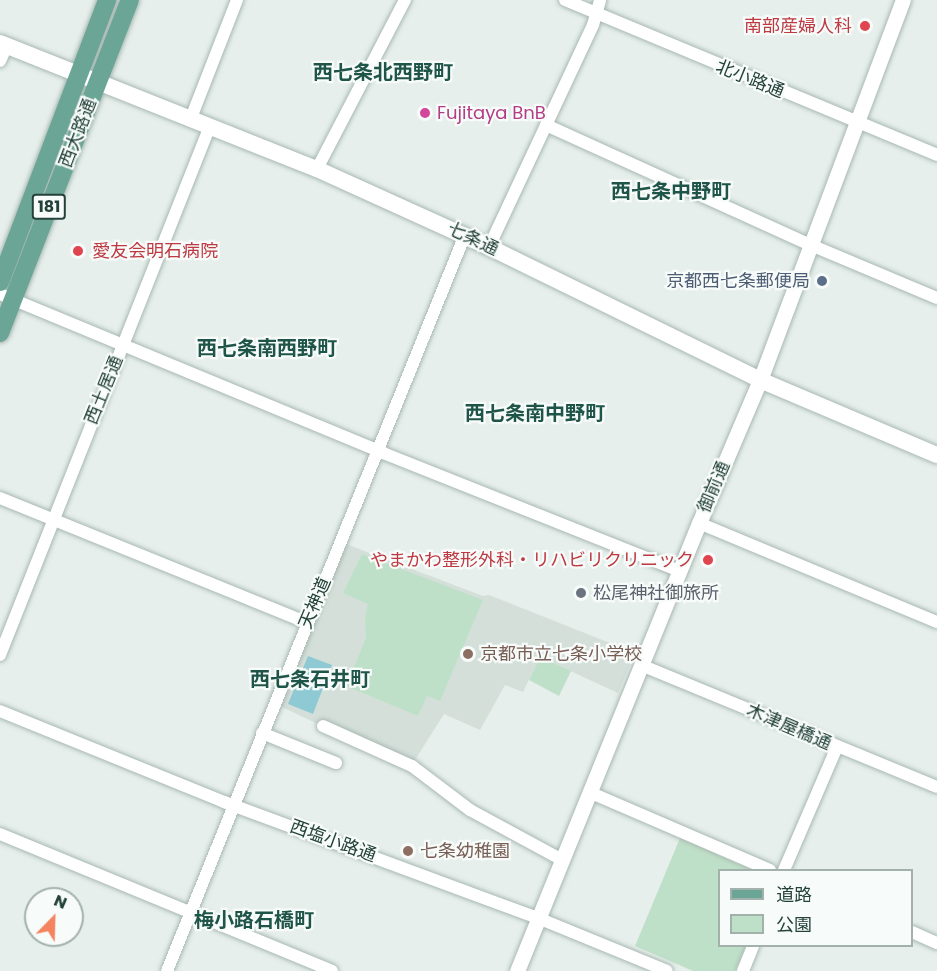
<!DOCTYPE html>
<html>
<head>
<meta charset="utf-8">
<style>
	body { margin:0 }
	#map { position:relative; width:937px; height:971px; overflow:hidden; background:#e6efeb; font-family:Poppins,"Noto Sans JP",sans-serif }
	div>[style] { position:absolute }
	.built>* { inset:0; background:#d4dfda }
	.green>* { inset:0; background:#bfe0c8 }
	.water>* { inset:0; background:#8ec9d4 }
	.roads { filter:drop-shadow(0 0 2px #a8b8b2) drop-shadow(0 0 2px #a8b8b2) }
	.minor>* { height:12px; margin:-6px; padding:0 6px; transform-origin:6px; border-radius:6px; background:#fff }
	.tertiary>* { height:15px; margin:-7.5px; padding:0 7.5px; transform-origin:7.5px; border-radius:7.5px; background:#fff }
	.secondary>* { height:16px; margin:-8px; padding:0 8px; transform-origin:8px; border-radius:8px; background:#fff }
	.primary>* { height:18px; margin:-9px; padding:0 9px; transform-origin:9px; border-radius:9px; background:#6aa596 }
	.dots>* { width:16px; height:16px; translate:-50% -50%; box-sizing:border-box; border:3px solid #f7fbf9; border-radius:50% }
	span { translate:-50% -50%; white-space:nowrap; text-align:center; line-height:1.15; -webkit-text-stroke:4.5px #f7fbf9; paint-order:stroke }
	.shield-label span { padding:2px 4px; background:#f7fbf9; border:2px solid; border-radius:4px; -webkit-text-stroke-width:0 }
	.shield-label { font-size:16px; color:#24423a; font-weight:700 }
	.health-label { font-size:18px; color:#be3a42 }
	.right { translate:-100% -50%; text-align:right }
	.left { translate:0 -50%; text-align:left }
	.street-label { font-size:18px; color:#24423a }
	.hotel-label { font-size:18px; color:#b23c85 }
	.service-label { font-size:18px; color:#4e5e75 }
	.worship-label { font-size:18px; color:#5b616d }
	.education-label { font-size:18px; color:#785e54 }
	.neighbourhood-label { font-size:20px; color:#1f5548; font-weight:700 }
	.legend { position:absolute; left:718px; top:869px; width:195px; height:78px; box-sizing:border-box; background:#f7fbf9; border:2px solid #a3b1ad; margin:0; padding:8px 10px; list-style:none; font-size:18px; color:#24423a }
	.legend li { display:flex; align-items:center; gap:12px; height:30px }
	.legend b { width:30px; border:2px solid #a3b1ad }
	.north { position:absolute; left:24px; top:887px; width:60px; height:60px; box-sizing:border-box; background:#f7fbf9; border:2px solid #a3b1ad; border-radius:50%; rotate:23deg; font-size:16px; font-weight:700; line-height:24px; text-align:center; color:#24423a }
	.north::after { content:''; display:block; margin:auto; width:21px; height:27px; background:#f4845f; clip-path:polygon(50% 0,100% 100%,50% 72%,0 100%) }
</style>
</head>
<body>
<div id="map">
	<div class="built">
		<div style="clip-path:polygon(346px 544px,483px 596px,489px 595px,635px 653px,618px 693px,540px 657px,523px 692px,505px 685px,480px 730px,444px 714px,410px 768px,280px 706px)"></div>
	</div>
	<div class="green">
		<div style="clip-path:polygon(362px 554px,483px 600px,440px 701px,427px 696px,418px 716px,346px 686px,366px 638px,365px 618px,368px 604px,343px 593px)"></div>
		<div style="clip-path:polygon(540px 657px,571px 671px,559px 696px,529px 680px)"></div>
		<div style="clip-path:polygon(680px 838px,752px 870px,720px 870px,720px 946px,746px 946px,735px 971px,693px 971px,635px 946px)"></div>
	</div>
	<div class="water">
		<div style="clip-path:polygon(308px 656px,332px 665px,313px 714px,288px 704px)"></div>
	</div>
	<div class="roads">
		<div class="minor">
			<div style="left:565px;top:0;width:403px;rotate:22.6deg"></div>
			<div style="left:0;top:61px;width:17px;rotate:-66deg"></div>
			<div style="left:191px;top:118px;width:127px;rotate:-68.7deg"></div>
			<div style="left:546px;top:125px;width:291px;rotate:24.4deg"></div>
			<div style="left:811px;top:245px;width:137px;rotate:22.8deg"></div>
			<div style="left:317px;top:169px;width:191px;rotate:-62.5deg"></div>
			<div style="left:489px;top:247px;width:245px;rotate:-64.9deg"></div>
			<div style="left:593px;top:25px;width:26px;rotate:-74deg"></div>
			<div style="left:0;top:294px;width:415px;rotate:22.5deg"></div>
			<div style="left:383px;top:453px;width:320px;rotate:21.7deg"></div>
			<div style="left:0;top:498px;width:330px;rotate:22.1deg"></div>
			<div style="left:699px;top:523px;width:258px;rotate:22.6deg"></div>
			<div style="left:0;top:655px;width:569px;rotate:-68.35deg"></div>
			<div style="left:641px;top:665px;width:320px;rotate:22.4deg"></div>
			<div style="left:0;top:711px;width:242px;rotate:22.1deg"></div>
			<div style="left:224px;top:802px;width:335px;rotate:20.3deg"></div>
			<div style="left:538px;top:918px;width:139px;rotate:22.3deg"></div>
			<div style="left:323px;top:726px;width:98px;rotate:24.2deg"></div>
			<div style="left:412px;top:766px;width:73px;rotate:37.2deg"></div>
			<div style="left:470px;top:810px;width:105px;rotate:28.5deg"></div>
			<div style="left:262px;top:733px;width:80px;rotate:22.1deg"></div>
			<div style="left:589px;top:792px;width:197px;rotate:23.3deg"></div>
			<div style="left:0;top:834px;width:359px;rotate:22.4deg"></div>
			<div style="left:784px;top:870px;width:134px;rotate:-66.7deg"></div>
			<div style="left:912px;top:932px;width:27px;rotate:24deg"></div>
			<div style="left:167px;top:971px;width:794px;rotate:-67.96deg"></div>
			<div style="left:743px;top:971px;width:27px;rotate:-68deg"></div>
		</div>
		<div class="tertiary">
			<div style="left:517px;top:971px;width:484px;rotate:-67.9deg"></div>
			<div style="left:699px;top:523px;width:155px;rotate:-66.9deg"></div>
			<div style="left:760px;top:380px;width:406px;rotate:-69.4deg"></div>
		</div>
		<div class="secondary">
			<div style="left:0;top:43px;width:341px;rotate:21.7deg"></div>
			<div style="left:317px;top:169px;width:189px;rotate:24.4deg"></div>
			<div style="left:489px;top:247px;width:302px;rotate:26.1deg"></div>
			<div style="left:760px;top:380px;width:192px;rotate:23deg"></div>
		</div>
		<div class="primary">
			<div style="left:0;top:282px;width:302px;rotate:-69.2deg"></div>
			<div style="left:0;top:333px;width:357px;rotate:-68.7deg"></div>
		</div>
	</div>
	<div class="dots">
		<div style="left:865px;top:26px;background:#e0444e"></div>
		<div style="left:425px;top:113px;background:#d1479c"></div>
		<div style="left:78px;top:251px;background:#e0444e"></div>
		<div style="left:822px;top:281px;background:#5c6f8a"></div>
		<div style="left:708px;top:560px;background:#e0444e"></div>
		<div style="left:581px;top:593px;background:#6b7280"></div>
		<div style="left:468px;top:654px;background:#8d6e63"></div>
		<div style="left:408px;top:851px;background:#8d6e63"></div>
	</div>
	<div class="shield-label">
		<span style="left:49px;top:207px">181</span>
	</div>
	<div class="health-label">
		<span class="right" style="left:852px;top:26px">南部産婦人科</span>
		<span class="left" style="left:92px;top:251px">愛友会明石病院</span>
		<span class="right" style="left:694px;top:560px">やまかわ整形外科・リハビリクリニック</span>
	</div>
	<div class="street-label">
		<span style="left:750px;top:79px;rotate:22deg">北小路通</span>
		<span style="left:78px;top:133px;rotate:-69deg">西大路通</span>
		<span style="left:473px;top:239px;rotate:25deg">七条通</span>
		<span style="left:104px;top:390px;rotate:-68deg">西土居通</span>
		<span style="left:714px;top:487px;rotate:-67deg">御前通</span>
		<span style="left:315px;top:603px;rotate:-67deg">天神道</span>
		<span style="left:789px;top:727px;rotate:23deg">木津屋橋通</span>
		<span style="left:333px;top:841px;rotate:20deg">西塩小路通</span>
	</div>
	<div class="hotel-label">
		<span class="left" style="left:437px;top:113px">Fujitaya BnB</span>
	</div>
	<div class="service-label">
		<span class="right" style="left:810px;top:281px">京都西七条郵便局</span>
	</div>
	<div class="worship-label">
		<span class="left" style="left:593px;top:593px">松尾神社御旅所</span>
	</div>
	<div class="education-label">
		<span class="left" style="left:480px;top:654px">京都市立七条小学校</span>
		<span class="left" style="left:420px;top:851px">七条幼稚園</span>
	</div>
	<div class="neighbourhood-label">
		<span style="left:383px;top:72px">西七条北西野町</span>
		<span style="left:671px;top:191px">西七条中野町</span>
		<span style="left:267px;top:348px">西七条南西野町</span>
		<span style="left:535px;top:413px">西七条南中野町</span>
		<span style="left:310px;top:679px">西七条石井町</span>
		<span style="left:254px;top:920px">梅小路石橋町</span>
	</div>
	<ul class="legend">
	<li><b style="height:8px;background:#6aa596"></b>道路</li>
	<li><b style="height:16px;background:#bfe0c8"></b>公園</li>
	</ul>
	<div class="north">N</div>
</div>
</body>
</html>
